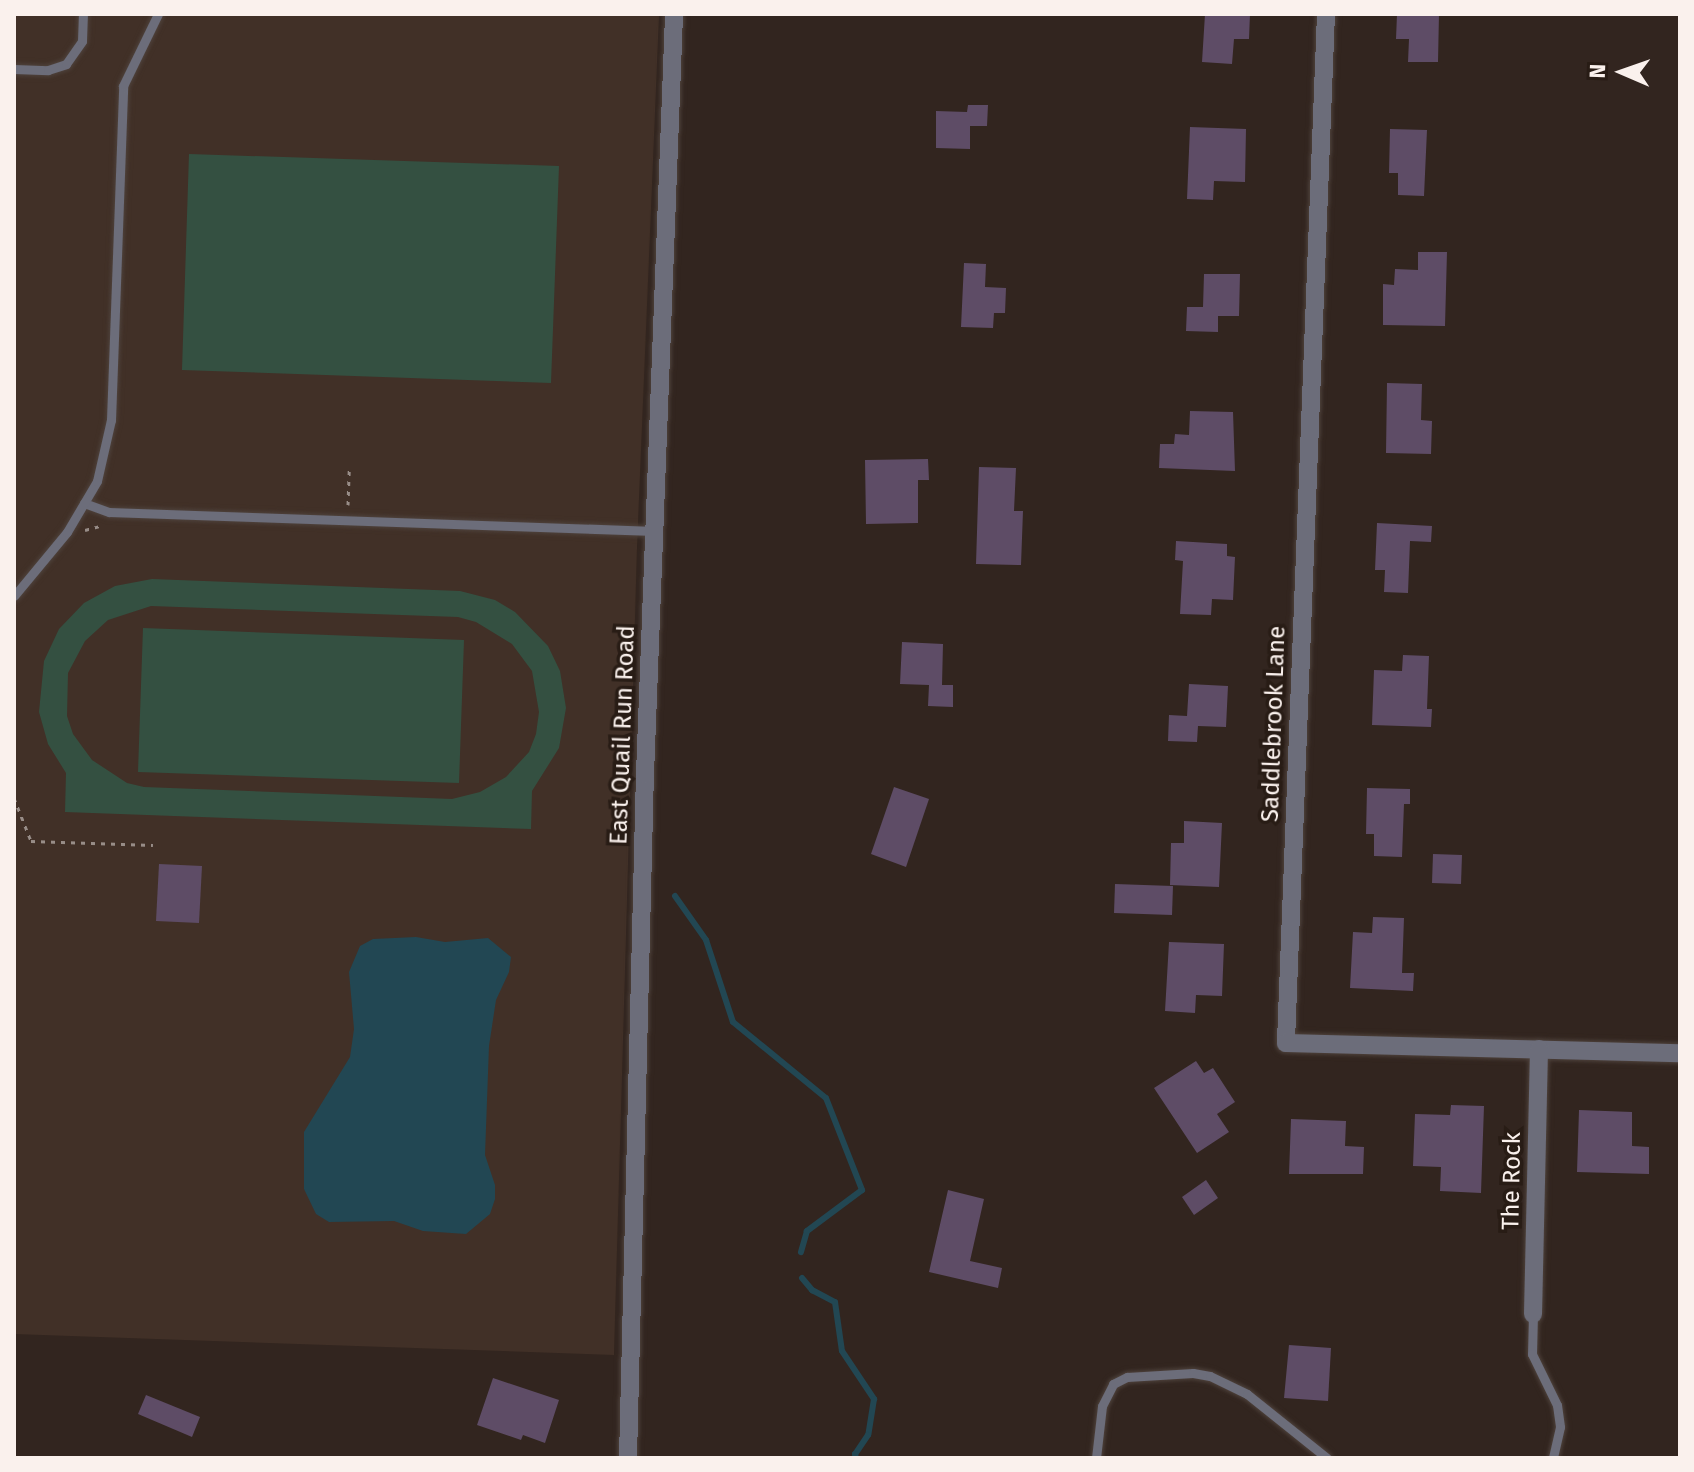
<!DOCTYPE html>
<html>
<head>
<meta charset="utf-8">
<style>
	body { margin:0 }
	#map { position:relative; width:1694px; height:1472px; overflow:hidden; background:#32251f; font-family:"Fira Sans",sans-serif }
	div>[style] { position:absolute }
	.education>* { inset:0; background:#413027 }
	.green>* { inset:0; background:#345041 }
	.water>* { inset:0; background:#224753 }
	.stream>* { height:6px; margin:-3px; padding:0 3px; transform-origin:3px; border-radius:3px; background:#224753 }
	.building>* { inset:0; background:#5e4c66 }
	.path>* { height:3px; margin-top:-1.5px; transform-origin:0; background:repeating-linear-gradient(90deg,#988d88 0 4px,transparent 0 10px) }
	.roads { filter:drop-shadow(0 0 2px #4e423c) drop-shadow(0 0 2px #4e423c) }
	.service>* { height:9px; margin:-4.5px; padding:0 4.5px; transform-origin:4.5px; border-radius:4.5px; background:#6c6d7a }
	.minor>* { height:18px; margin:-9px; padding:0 9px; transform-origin:9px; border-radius:9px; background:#6c6d7a }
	span { translate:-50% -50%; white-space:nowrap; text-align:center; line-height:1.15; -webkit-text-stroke:7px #281c15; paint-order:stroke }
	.street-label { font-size:24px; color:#faf1ed }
	.frame { position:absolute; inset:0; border:16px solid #faf1ed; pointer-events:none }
	.north { position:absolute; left:1582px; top:32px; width:80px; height:80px; -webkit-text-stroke:6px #281c15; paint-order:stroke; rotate:272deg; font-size:22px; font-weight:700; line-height:32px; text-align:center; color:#faf1ed }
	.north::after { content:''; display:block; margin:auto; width:28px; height:36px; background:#faf1ed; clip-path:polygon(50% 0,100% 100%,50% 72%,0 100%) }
</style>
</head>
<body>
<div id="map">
	<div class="education">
		<div style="clip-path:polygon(14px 14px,659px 14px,637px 548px,614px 1355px,14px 1334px)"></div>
	</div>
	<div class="green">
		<div style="clip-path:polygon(189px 154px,559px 166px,551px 383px,182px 370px)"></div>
		<div style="clip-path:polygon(evenodd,152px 579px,460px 591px,495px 600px,515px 612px,548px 646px,560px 671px,566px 708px,559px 748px,532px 791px,531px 829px,65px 812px,66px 773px,48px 744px,39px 712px,44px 661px,59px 629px,84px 603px,115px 586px,152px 579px,151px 606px,458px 617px,476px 622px,512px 644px,532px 671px,539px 712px,536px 734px,529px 752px,506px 777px,480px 792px,452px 799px,144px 787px,127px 783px,92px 760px,73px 734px,67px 716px,68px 673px,85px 641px,108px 620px,151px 606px)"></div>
		<div style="clip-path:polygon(143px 628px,464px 640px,459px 783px,138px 772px)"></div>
	</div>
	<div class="water">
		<div style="clip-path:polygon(416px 937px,445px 942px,488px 938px,511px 957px,509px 972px,496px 1000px,489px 1046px,485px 1155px,495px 1185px,495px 1199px,490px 1214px,466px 1234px,423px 1231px,394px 1221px,329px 1222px,316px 1214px,304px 1189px,304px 1132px,350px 1057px,354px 1029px,349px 972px,360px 946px,373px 939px)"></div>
	</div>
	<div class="stream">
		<div style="left:675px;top:896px;width:54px;rotate:54.8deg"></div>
		<div style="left:706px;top:940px;width:86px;rotate:71.8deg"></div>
		<div style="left:733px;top:1022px;width:120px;rotate:39.3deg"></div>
		<div style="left:826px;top:1098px;width:99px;rotate:68.6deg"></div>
		<div style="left:862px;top:1190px;width:69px;rotate:143.3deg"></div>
		<div style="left:807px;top:1231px;width:22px;rotate:106deg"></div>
		<div style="left:802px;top:1278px;width:16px;rotate:50deg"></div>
		<div style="left:812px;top:1290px;width:26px;rotate:28deg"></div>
		<div style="left:835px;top:1302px;width:49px;rotate:81.9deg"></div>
		<div style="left:842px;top:1351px;width:58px;rotate:56.3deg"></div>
		<div style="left:874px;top:1399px;width:36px;rotate:99deg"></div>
		<div style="left:868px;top:1435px;width:23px;rotate:124deg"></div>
		<div style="left:855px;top:1454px;width:4px;rotate:76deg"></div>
	</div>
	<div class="building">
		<div style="clip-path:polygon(1205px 14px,1250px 14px,1249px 39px,1234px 39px,1232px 64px,1202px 62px)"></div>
		<div style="clip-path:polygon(1397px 14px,1439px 14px,1438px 62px,1408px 62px,1409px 39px,1396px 39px)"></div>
		<div style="clip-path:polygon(968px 105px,988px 105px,987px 126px,970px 126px,970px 149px,936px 148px,936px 111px,967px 112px)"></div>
		<div style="clip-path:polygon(1190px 127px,1246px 129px,1245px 182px,1214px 181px,1213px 200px,1187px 199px)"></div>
		<div style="clip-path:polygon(1390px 129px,1427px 130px,1424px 196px,1398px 195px,1398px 173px,1389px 173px)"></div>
		<div style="clip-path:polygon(1418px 252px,1447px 252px,1445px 326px,1383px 325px,1383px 284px,1394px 285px,1395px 269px,1418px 270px)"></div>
		<div style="clip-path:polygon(964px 263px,986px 264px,985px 287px,1006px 288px,1005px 313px,994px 313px,993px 328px,961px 327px)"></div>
		<div style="clip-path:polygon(1204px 274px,1240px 274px,1239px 316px,1218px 316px,1218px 332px,1186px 331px,1187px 307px,1203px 307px)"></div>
		<div style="clip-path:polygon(1387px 383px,1422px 384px,1421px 420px,1432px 421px,1431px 454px,1386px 453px)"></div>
		<div style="clip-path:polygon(1190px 411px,1233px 412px,1235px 471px,1159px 468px,1160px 444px,1174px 444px,1175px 434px,1189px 435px)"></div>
		<div style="clip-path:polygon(928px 459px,929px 480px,918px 480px,918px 523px,866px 524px,865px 460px)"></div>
		<div style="clip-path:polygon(979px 467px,1016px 468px,1014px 511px,1023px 511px,1021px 565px,976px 564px)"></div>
		<div style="clip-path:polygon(1377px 523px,1432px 526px,1431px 542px,1410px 541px,1408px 593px,1384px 592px,1385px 570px,1375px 570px)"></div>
		<div style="clip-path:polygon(1176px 541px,1227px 544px,1227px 556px,1235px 557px,1233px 600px,1212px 599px,1211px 615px,1180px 614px,1183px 561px,1175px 560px)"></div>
		<div style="clip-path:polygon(902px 642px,943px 644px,942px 685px,953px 685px,953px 707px,928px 706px,929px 685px,900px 684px)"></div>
		<div style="clip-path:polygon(1403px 655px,1429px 656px,1427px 709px,1432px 709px,1431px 727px,1372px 725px,1374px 670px,1402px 671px)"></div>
		<div style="clip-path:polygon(1189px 684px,1228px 686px,1226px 727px,1198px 726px,1197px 742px,1168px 741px,1169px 715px,1187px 716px)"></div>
		<div style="clip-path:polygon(894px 787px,929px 799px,906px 867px,871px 854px)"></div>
		<div style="clip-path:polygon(1367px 788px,1410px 789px,1410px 804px,1404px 804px,1402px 857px,1374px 856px,1374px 834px,1366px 834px)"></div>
		<div style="clip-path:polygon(1184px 821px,1222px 823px,1219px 887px,1170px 885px,1171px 843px,1184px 843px)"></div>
		<div style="clip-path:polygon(1433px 854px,1462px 855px,1461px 884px,1432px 883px)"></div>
		<div style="clip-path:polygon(159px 864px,202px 866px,199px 923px,156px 921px)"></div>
		<div style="clip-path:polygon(1115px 884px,1173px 886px,1172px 915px,1114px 913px)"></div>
		<div style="clip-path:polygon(1373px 917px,1404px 918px,1402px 973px,1414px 973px,1413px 991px,1350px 988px,1353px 932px,1372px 933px)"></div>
		<div style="clip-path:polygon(1169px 942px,1224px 944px,1222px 996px,1196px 995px,1195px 1013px,1165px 1011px)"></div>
		<div style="clip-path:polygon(1196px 1061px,1204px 1073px,1213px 1068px,1235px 1102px,1217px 1114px,1229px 1132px,1197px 1153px,1154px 1088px)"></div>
		<div style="clip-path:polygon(1451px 1105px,1484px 1106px,1481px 1193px,1440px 1191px,1441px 1167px,1413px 1166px,1415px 1114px,1450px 1115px)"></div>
		<div style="clip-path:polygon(1579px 1110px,1632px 1112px,1632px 1146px,1649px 1147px,1649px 1174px,1577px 1172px)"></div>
		<div style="clip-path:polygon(1291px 1119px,1346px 1121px,1345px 1146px,1364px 1147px,1363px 1174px,1289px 1174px)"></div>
		<div style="clip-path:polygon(1206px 1180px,1218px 1198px,1194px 1215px,1182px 1197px)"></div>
		<div style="clip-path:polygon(948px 1190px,984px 1199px,970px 1261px,1002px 1268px,998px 1288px,929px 1272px)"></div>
		<div style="clip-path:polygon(1289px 1345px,1331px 1348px,1328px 1401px,1284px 1398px)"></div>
		<div style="clip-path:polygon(493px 1378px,559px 1400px,545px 1443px,523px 1435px,521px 1440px,477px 1425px)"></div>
		<div style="clip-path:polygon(146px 1395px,200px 1417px,192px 1437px,138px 1414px)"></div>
	</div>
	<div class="path">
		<div style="left:348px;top:505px;width:36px;rotate:-88deg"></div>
		<div style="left:85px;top:530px;width:16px;rotate:-15deg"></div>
		<div style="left:14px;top:798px;width:46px;rotate:68.4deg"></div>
		<div style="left:31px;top:841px;width:122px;rotate:1.9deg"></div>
	</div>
	<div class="roads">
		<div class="service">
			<div style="left:14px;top:69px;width:34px;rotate:2deg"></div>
			<div style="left:48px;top:70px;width:19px;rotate:-18deg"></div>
			<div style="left:66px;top:64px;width:28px;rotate:-55deg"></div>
			<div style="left:82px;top:41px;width:27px;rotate:-88deg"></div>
			<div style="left:84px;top:503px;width:27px;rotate:20deg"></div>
			<div style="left:109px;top:512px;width:546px;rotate:1.99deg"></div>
			<div style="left:14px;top:596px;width:83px;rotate:-50.4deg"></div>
			<div style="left:67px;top:532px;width:59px;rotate:-59.5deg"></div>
			<div style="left:97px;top:481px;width:63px;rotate:-77.1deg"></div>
			<div style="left:111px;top:420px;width:334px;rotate:-87.9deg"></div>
			<div style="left:123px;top:86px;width:80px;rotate:-64.1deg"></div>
			<div style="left:1533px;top:1314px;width:40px;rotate:91.4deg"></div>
			<div style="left:1532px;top:1354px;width:57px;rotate:63.9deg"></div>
			<div style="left:1557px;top:1405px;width:22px;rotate:82deg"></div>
			<div style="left:1560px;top:1427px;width:32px;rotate:103deg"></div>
			<div style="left:1096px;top:1458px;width:52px;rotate:-83.4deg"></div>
			<div style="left:1102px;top:1406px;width:25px;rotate:-63deg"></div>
			<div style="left:1113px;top:1384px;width:16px;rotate:-27deg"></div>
			<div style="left:1127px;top:1377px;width:66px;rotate:-3.5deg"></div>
			<div style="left:1193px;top:1373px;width:17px;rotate:10deg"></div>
			<div style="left:1210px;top:1376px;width:41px;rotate:25.9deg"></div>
			<div style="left:1247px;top:1394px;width:102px;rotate:38.7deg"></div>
		</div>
		<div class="minor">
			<div style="left:1326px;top:14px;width:1030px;rotate:92.23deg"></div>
			<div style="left:1286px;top:1043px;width:394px;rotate:1.5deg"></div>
			<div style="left:1533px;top:1314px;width:265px;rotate:-88.7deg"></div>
			<div style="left:628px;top:1458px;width:684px;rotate:-88.58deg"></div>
			<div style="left:645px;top:774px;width:761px;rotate:-87.81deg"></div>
		</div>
	</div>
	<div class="street-label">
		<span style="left:1274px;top:724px;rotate:-88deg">Saddlebrook Lane</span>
		<span style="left:623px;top:735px;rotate:-88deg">East Quail Run Road</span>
		<span style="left:1512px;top:1181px;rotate:-89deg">The Rock</span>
	</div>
	<div class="frame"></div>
	<div class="north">N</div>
</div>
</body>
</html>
